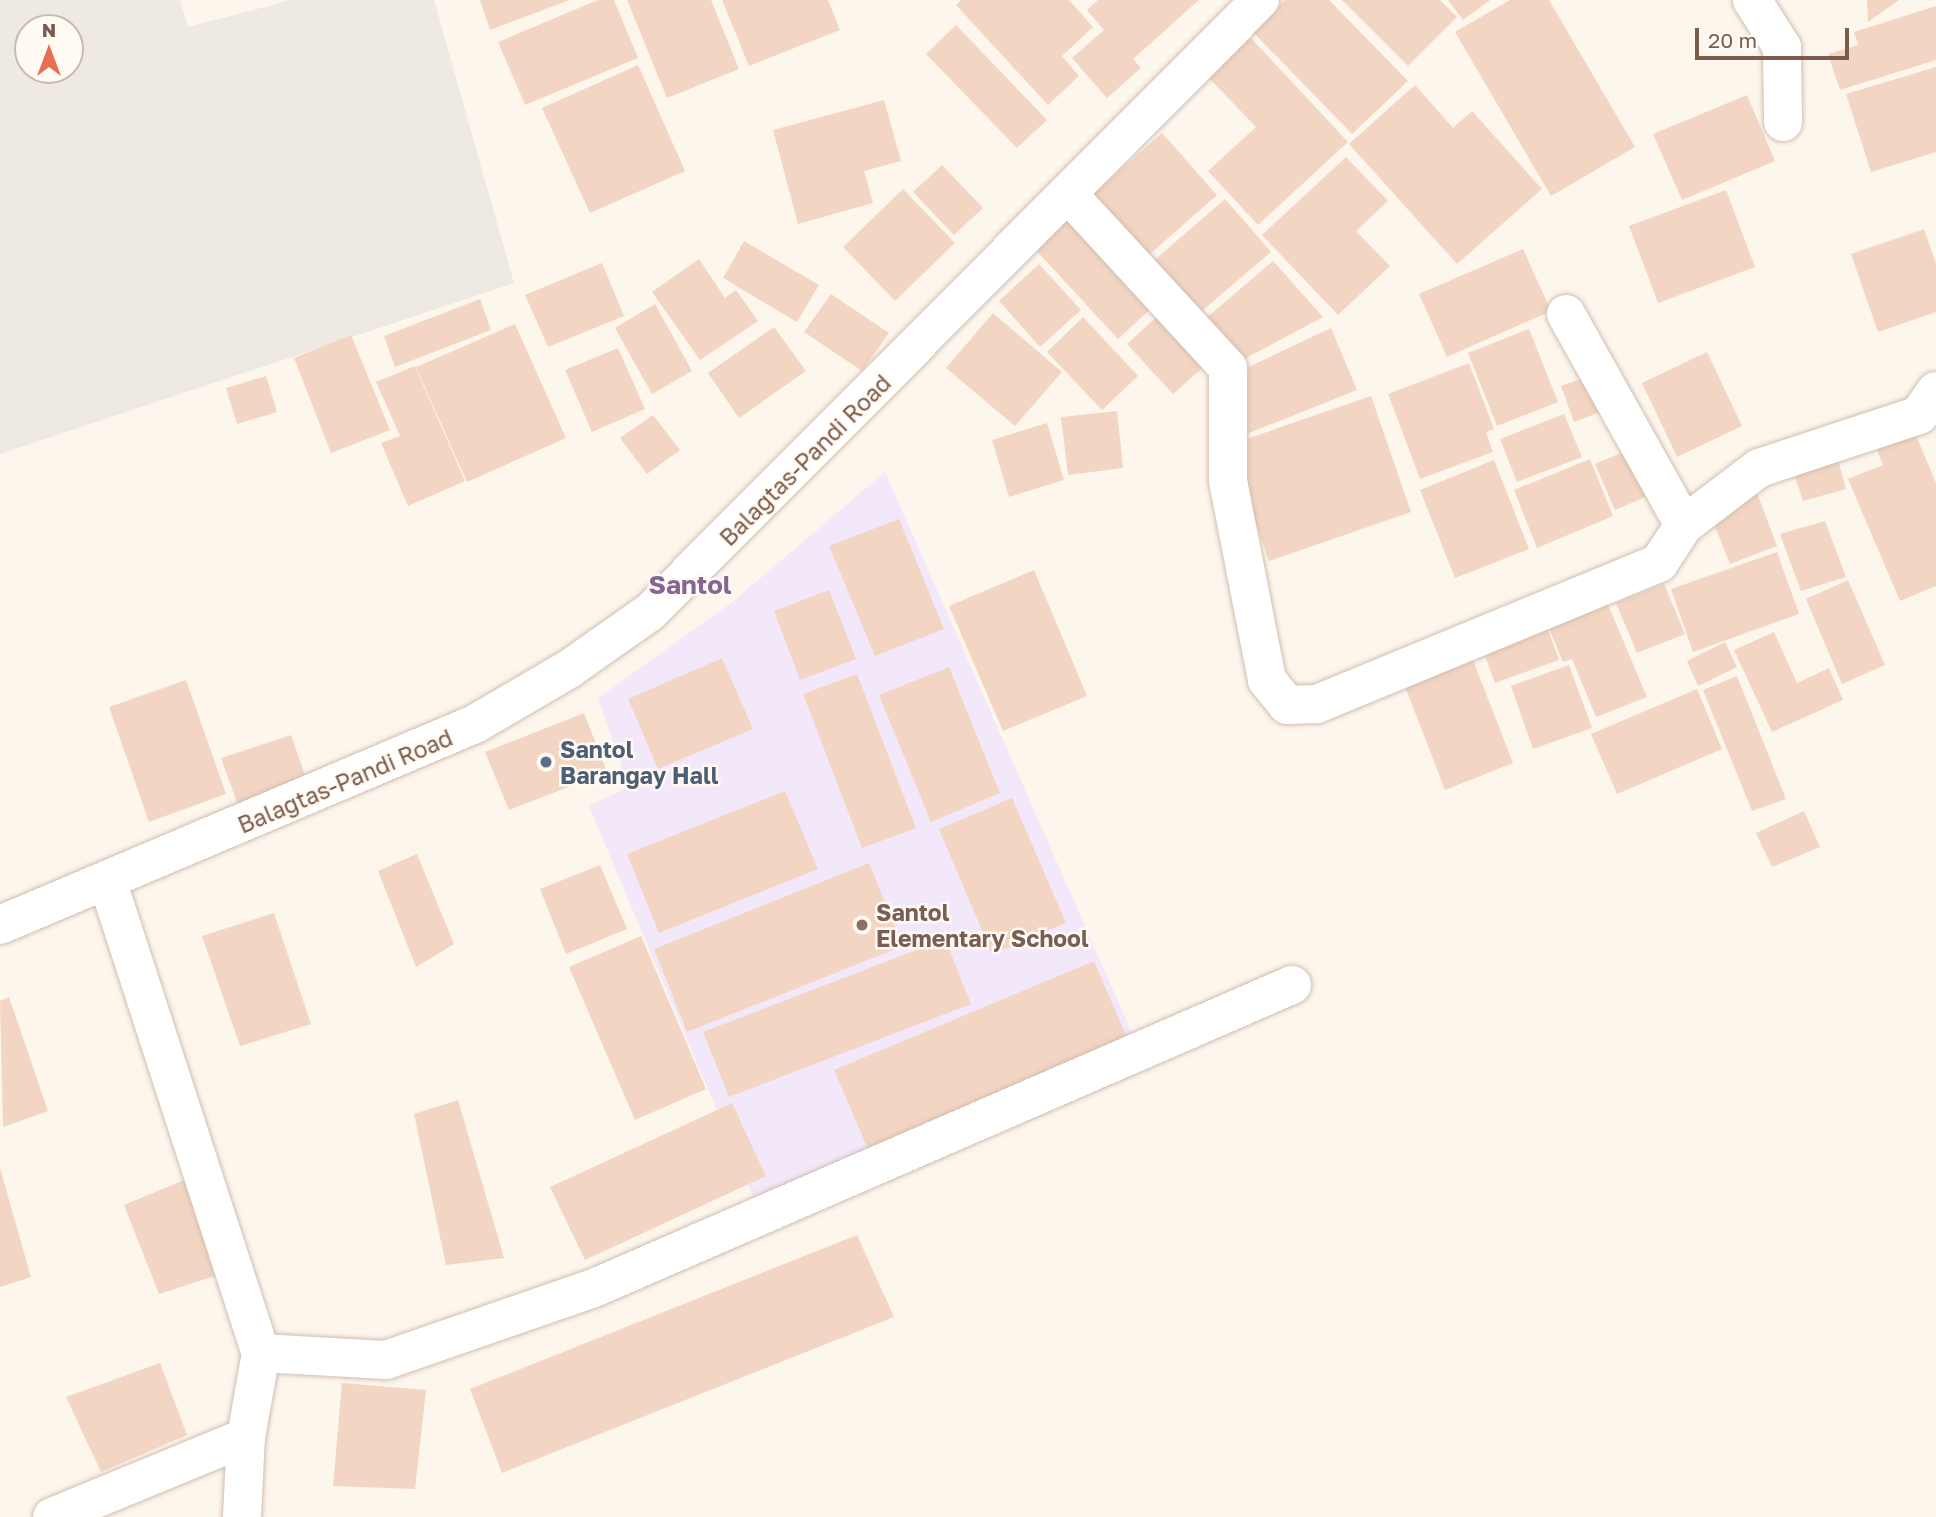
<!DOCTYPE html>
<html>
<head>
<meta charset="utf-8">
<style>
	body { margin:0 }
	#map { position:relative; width:1936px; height:1517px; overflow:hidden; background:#fdf6ec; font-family:"Golos Text",sans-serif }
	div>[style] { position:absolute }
	.industrial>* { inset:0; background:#efe9e4 }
	.education>* { inset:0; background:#f3e8fa }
	.building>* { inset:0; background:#f3d5c3 }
	.roads { filter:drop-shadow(0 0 2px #d1beb0) drop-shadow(0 0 2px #d1beb0) }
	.minor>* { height:38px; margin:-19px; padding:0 19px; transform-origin:19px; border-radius:19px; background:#fff }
	.secondary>* { height:38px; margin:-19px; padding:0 19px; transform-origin:19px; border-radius:19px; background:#fff }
	.dots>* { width:19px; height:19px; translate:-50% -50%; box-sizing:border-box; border:4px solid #fffaf3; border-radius:50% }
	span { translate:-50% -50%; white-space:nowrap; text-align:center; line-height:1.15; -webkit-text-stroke:5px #fffaf3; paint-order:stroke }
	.street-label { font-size:23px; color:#7a5c4d }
	.service-label { font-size:23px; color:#4e5e75; font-weight:700 }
	.left { translate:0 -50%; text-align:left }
	.education-label { font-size:23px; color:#785e54; font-weight:700 }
	.quarter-label { font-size:26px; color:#846695; font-weight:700 }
	.north { position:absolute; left:14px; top:14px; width:70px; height:70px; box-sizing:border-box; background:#fffaf3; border:2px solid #cabbb1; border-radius:50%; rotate:0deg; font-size:19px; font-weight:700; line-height:28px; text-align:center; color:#7a5c4d }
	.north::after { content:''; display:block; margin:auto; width:24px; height:32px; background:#e76f51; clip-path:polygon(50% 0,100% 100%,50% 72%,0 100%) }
	.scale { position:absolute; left:1695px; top:28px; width:154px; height:32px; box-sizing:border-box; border:4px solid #7a5c4d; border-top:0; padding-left:9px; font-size:21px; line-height:24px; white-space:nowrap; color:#7a5c4d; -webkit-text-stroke:5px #fffaf3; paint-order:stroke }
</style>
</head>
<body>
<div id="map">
	<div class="industrial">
		<div style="clip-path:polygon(evenodd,0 0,180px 0,188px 27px,291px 0,434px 0,514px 283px,0 454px,0 0,28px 28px,70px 28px,70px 70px,28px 70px,28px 28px)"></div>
	</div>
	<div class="education">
		<div style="clip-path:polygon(885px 472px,1137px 1044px,755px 1201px,589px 806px,629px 787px,598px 698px,730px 604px)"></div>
	</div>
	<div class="building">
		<div style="clip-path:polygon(480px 0,570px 0,490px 30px)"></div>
		<div style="clip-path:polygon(598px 0,614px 0,638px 58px,525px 105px,498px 42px)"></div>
		<div style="clip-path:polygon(627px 0,711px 0,739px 69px,667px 98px)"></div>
		<div style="clip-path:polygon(722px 0,828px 0,840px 30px,749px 66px)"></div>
		<div style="clip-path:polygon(961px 0,1069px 0,1093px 27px,1062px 56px,1079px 76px,1048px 105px,956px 5px)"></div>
		<div style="clip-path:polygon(1098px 0,1199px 0,1133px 59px,1141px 68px,1107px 98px,1072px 58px,1104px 30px,1087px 10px)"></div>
		<div style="clip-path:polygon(1285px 0,1329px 0,1408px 81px,1352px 134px,1252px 31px)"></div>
		<div style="clip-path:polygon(1342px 0,1440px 0,1457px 17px,1408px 66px)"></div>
		<div style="clip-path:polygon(1448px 0,1490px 0,1463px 20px)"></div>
		<div style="clip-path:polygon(1510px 0,1549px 0,1635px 147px,1551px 196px,1455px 32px)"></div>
		<div style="clip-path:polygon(1867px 0,1899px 0,1868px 22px)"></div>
		<div style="clip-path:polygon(1936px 6px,1936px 60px,1840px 90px,1828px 54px,1858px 45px,1854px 32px)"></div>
		<div style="clip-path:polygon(956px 25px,1047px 120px,1017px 148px,926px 54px)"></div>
		<div style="clip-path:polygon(1250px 37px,1348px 142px,1258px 225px,1208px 171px,1256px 127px,1208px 77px)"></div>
		<div style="clip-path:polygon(638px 65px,685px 171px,590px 213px,542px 108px)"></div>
		<div style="clip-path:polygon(1936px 67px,1936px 152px,1871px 172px,1846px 94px)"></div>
		<div style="clip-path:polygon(1415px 85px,1453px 128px,1472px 111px,1542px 189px,1457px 264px,1349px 144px)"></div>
		<div style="clip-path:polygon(1747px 95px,1775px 161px,1682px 200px,1653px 134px)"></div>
		<div style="clip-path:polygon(884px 100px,901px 161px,864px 171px,873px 203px,798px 224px,773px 130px)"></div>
		<div style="clip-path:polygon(1162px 133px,1217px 195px,1140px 263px,1084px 202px)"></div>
		<div style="clip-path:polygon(1346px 157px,1388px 201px,1356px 231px,1390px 266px,1338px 315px,1262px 235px)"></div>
		<div style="clip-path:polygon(942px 165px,983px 208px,954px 235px,913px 192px)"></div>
		<div style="clip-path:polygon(903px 189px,955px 243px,895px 301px,843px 247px)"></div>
		<div style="clip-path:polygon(1726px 190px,1755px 267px,1658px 303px,1629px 226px)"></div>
		<div style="clip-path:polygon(1225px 199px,1271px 252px,1196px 316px,1150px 264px)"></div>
		<div style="clip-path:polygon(1072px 211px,1157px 303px,1118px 339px,1033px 247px)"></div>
		<div style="clip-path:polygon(1924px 229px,1936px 264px,1936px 312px,1878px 332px,1851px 254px)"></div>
		<div style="clip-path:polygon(744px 241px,819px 285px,797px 322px,723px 278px)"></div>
		<div style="clip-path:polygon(1523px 249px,1551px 311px,1447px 357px,1419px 294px)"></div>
		<div style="clip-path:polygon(699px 259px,725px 298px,736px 290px,758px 321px,700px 360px,652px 292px)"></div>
		<div style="clip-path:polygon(1273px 261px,1323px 317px,1235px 364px,1204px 320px)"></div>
		<div style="clip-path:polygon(602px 263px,624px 316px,548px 347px,525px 295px)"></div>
		<div style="clip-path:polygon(1039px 264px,1081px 310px,1040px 347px,999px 301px)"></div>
		<div style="clip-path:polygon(831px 294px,889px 333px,862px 371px,804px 332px)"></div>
		<div style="clip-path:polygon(480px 299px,491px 330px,395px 367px,384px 336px)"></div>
		<div style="clip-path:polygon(655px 304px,692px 371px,652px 394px,615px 328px)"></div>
		<div style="clip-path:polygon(993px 313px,1062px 372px,1015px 426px,946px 368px)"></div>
		<div style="clip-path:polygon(1161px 313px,1207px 364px,1173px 394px,1127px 344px)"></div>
		<div style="clip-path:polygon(1083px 317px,1138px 376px,1102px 410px,1047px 352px)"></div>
		<div style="clip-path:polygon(515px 324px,566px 438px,467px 482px,416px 367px)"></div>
		<div style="clip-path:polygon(774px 327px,806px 371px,739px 418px,708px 373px)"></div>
		<div style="clip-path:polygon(1331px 328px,1357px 390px,1244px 435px,1238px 372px)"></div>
		<div style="clip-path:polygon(1529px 329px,1558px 402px,1497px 426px,1468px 353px)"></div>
		<div style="clip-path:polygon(351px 335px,390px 430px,331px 453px,294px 358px)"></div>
		<div style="clip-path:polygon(618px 348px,645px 409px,592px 432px,565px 370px)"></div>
		<div style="clip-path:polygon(1707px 352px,1742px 426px,1677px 457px,1642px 383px)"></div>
		<div style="clip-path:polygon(1469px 363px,1494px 429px,1486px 432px,1493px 452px,1420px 479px,1388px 394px)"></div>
		<div style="clip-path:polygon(415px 366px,465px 481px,408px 506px,381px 443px,400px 436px,376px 382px)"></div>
		<div style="clip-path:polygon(1595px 374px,1608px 409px,1574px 422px,1561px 386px)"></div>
		<div style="clip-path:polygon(266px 376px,277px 412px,237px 424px,226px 388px)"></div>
		<div style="clip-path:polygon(1371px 396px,1411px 512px,1269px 561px,1229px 445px)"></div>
		<div style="clip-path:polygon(1117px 411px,1123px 468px,1068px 475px,1061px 417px)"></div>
		<div style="clip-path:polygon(1564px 414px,1582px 457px,1517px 482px,1500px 439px)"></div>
		<div style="clip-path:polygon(653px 415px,680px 450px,647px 474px,620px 438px)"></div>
		<div style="clip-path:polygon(1047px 423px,1064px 480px,1009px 497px,992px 440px)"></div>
		<div style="clip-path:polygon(1915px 433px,1936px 483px,1936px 586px,1900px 601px,1848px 479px,1883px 465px,1876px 448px)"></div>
		<div style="clip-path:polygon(1637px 446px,1657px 492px,1615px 510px,1595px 464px)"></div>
		<div style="clip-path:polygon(1836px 453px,1846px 489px,1803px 501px,1792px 467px)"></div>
		<div style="clip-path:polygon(1590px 459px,1613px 516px,1537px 548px,1514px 490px)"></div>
		<div style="clip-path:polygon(1494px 460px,1529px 549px,1455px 578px,1420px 490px)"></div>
		<div style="clip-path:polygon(1757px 493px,1777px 546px,1730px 564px,1709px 512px)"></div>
		<div style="clip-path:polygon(899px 519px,944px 629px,875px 656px,829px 546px)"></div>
		<div style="clip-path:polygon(1825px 521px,1846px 577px,1801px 591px,1780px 534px)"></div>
		<div style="clip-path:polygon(1777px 552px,1799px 614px,1693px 652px,1671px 589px)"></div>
		<div style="clip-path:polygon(1034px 570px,1087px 696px,1003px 731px,949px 606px)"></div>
		<div style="clip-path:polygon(1848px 580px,1885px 665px,1842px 684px,1806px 599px)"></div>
		<div style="clip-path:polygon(1664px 584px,1685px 634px,1637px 653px,1616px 603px)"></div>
		<div style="clip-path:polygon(829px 590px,856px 659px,800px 680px,774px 611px)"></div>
		<div style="clip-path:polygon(1604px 595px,1647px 697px,1596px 717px,1572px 659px,1563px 662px,1545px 619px)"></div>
		<div style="clip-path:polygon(1545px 621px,1559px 660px,1495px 683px,1481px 644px)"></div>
		<div style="clip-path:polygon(1774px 632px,1797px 683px,1829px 668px,1843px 700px,1772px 732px,1734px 650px)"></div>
		<div style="clip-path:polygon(1725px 642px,1737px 667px,1698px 686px,1687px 661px)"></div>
		<div style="clip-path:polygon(1469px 650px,1513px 763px,1445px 790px,1401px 676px)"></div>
		<div style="clip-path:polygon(722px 658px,753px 729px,658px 769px,628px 699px)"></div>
		<div style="clip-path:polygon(1569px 665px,1592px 728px,1533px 749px,1511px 686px)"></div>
		<div style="clip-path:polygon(949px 667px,1000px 793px,931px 822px,879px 695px)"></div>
		<div style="clip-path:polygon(857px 674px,916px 828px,862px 848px,803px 694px)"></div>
		<div style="clip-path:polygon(1737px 676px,1786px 799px,1752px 811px,1703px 690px)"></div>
		<div style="clip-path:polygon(186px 680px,226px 794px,149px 822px,109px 707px)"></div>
		<div style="clip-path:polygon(1697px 689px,1722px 749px,1617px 794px,1591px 734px)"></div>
		<div style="clip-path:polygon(584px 713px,607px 772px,509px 810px,485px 752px)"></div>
		<div style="clip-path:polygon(291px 735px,309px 787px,240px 811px,221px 758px)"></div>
		<div style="clip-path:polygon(785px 791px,818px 869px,659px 933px,627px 854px)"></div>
		<div style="clip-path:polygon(1012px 798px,1066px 923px,992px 954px,939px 829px)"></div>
		<div style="clip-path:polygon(1804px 811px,1820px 847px,1772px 867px,1756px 833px)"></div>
		<div style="clip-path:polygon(417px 854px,454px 944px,416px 967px,378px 871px)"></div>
		<div style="clip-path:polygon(869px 863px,903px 946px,687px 1032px,654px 949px)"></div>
		<div style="clip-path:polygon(600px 865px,627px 929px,566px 954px,540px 889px)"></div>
		<div style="clip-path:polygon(274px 913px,311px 1024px,240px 1046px,202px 936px)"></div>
		<div style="clip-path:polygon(641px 936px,706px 1089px,635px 1120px,569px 967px)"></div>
		<div style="clip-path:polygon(945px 939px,971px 1004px,729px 1097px,703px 1032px)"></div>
		<div style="clip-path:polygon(1094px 961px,1128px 1040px,868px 1149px,834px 1070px)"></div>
		<div style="clip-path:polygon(9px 997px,48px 1111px,3px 1127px,0 1001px)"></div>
		<div style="clip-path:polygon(458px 1100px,504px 1258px,446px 1265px,414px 1114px)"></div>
		<div style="clip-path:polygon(732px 1103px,766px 1176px,585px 1260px,550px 1187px)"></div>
		<div style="clip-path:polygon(0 1168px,31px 1277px,0 1287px)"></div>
		<div style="clip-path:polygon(184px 1180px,215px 1276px,159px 1294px,124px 1205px)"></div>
		<div style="clip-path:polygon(857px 1235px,894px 1317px,502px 1473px,470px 1389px)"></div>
		<div style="clip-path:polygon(160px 1363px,187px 1435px,101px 1472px,66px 1397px)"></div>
		<div style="clip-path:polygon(342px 1383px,426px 1390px,415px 1489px,333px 1486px)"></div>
	</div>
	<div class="roads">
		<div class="minor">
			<div style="left:1752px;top:0;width:56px;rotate:57.4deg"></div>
			<div style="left:1782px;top:47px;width:75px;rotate:89.2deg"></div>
			<div style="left:1069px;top:195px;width:235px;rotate:47.4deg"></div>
			<div style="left:1228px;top:368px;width:113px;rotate:90deg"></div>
			<div style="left:1228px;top:481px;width:203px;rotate:78.9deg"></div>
			<div style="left:1267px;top:680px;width:32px;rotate:51deg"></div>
			<div style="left:1287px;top:705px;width:30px;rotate:-2deg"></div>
			<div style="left:1317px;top:704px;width:370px;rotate:-22.4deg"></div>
			<div style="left:1659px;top:563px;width:45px;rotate:-56.7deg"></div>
			<div style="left:1684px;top:525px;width:94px;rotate:-37.2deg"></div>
			<div style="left:1759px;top:468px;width:169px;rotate:-18.3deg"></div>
			<div style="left:1919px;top:415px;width:29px;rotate:-55deg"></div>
			<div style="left:1566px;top:314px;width:242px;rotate:60.8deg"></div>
			<div style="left:108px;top:883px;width:494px;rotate:72deg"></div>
			<div style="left:261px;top:1353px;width:85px;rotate:100.1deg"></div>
			<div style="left:246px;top:1437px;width:80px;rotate:92.9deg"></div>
			<div style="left:261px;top:1353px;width:125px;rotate:3.2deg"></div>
			<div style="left:386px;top:1360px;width:220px;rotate:-19.1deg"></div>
			<div style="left:594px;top:1288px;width:761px;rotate:-23.47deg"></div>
			<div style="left:52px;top:1517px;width:210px;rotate:-22.4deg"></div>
		</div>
		<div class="secondary">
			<div style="left:0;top:925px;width:516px;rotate:-22.94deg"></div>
			<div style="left:475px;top:724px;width:109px;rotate:-30.3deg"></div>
			<div style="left:569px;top:669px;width:99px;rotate:-35.1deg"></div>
			<div style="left:650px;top:612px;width:864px;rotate:-45.09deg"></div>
		</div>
	</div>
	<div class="dots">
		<div style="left:546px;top:762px;background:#5c6f8a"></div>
		<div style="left:862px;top:925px;background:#8d6e63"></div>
	</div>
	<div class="street-label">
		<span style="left:805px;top:460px;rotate:-45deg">Balagtas-Pandi Road</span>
		<span style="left:345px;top:781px;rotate:-23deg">Balagtas-Pandi Road</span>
	</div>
	<div class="service-label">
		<span class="left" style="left:560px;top:762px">Santol<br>Barangay Hall</span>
	</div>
	<div class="education-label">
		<span class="left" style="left:876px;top:925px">Santol<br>Elementary School</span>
	</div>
	<div class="quarter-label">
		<span style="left:690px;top:585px">Santol</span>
	</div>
	<div class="north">N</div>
	<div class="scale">20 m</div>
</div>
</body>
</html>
